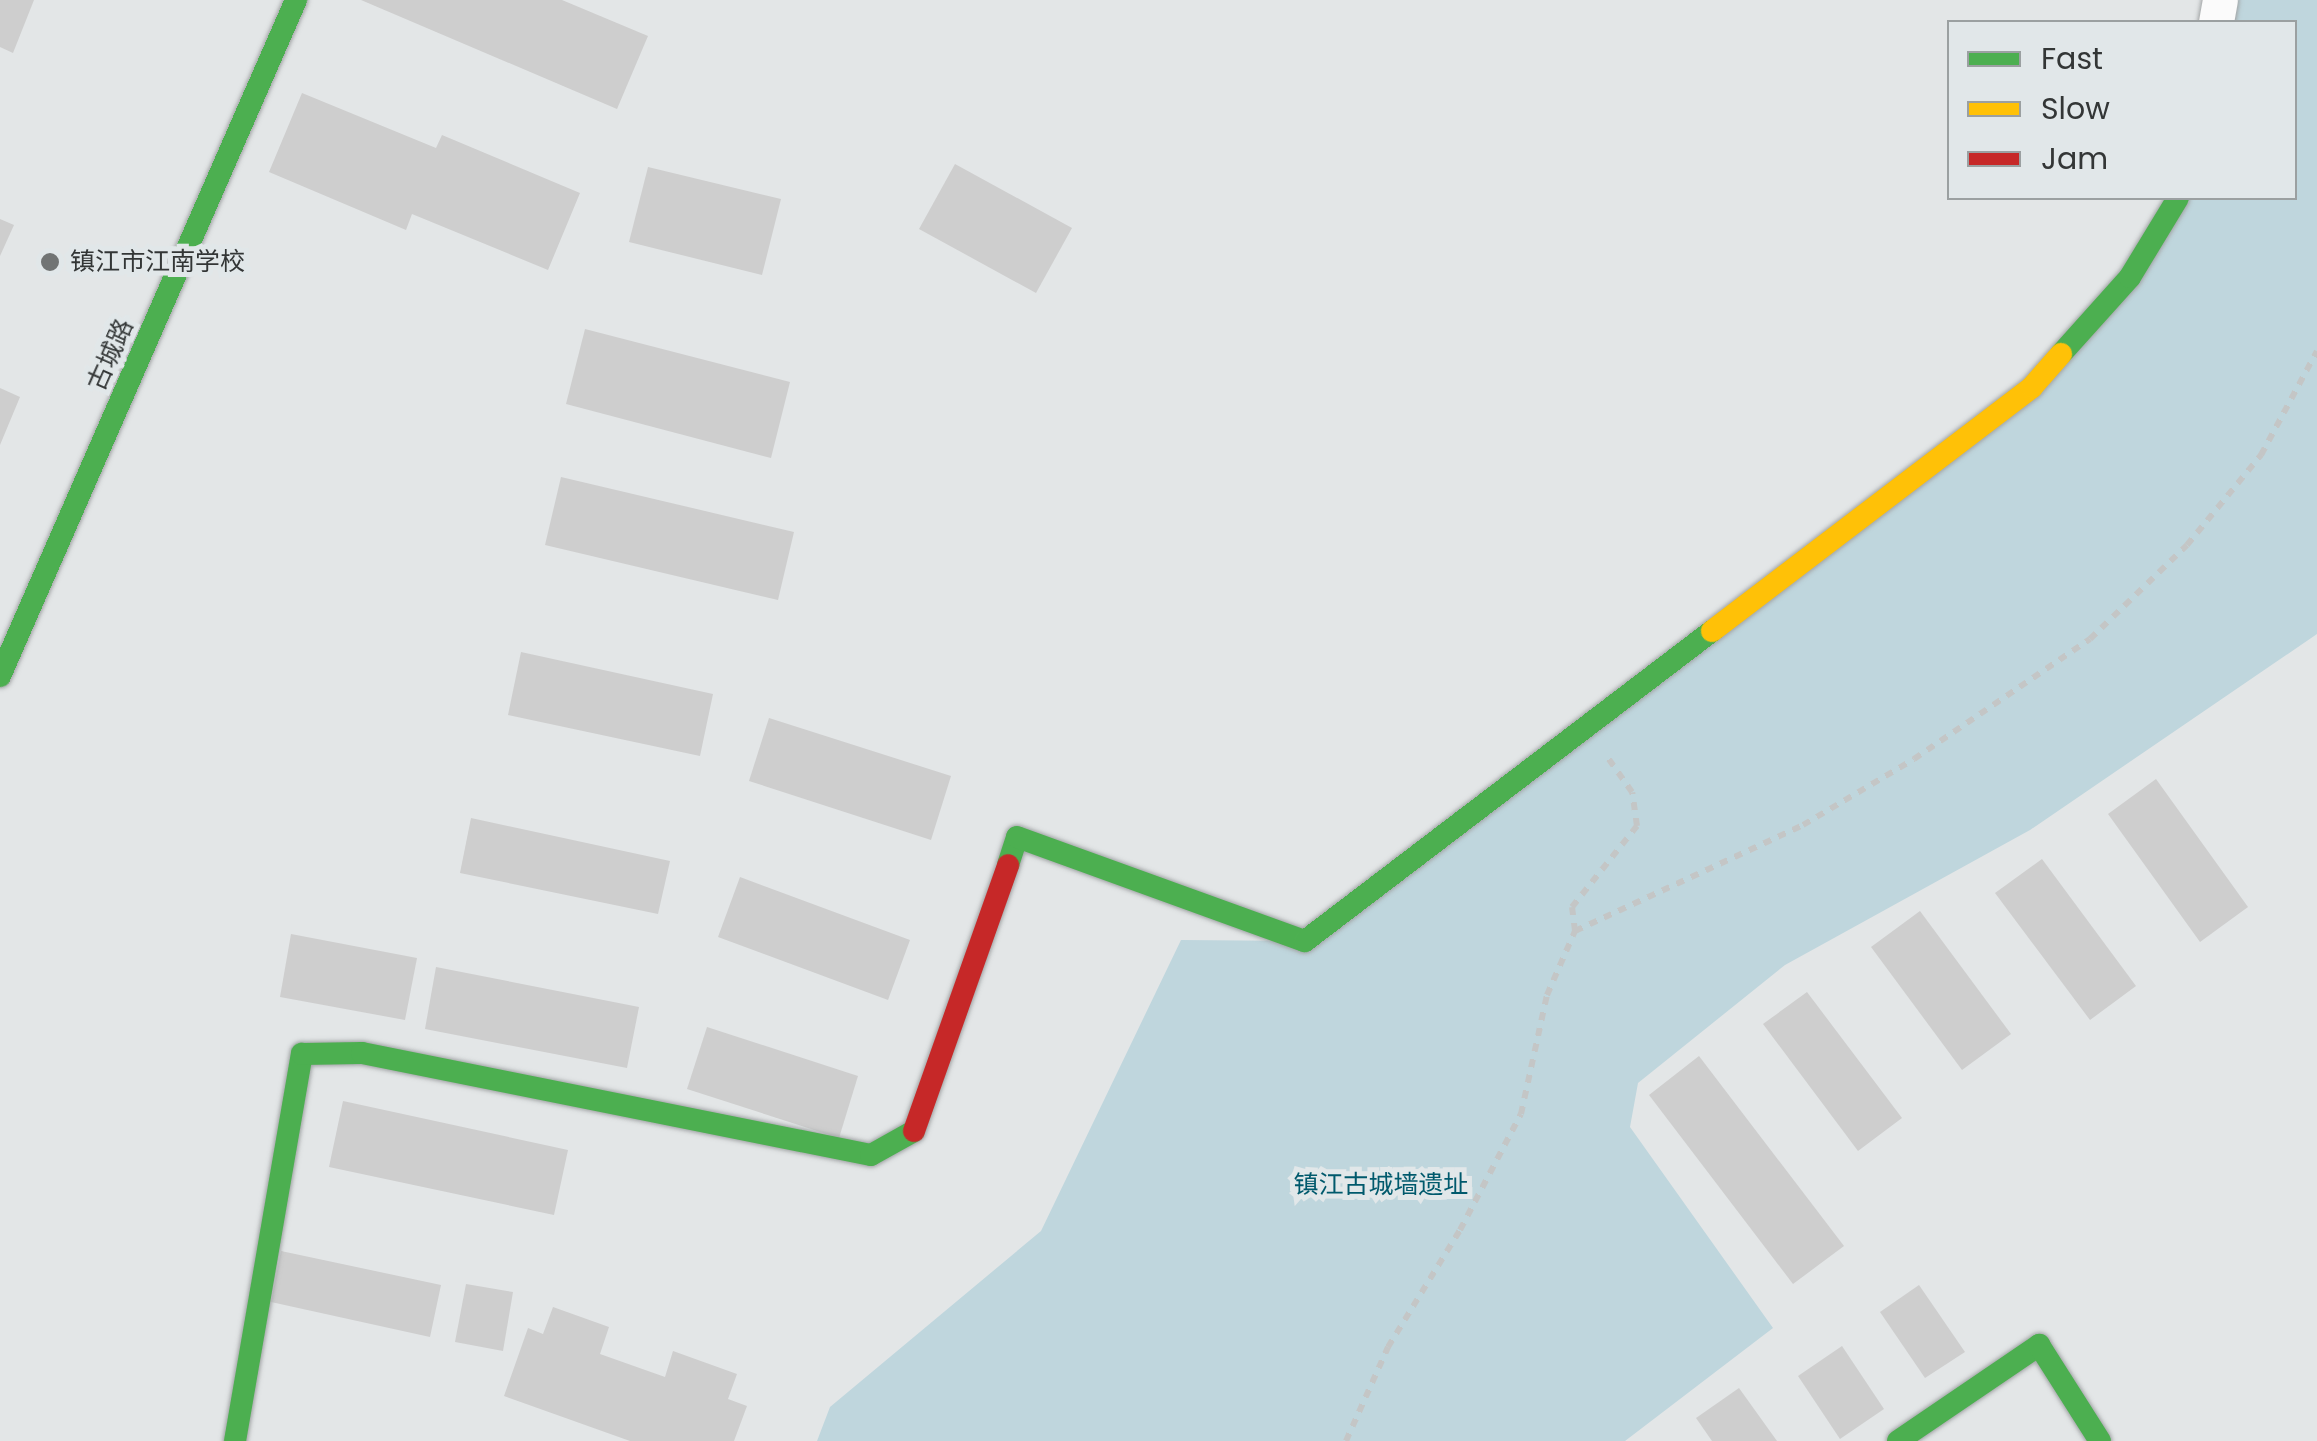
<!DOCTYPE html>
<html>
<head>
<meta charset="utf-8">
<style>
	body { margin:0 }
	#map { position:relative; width:2317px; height:1441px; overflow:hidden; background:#e3e6e7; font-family:Poppins,"Noto Sans SC",sans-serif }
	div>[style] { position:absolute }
	.green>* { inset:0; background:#bfd6dd }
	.building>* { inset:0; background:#cecece }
	.path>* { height:6px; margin-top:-3px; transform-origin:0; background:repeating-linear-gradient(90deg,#c4c6c6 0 8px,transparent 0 16px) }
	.roads { filter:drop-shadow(0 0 2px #a2a5a6) drop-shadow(0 0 2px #a2a5a6) }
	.street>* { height:35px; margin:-17.5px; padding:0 17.5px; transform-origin:17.5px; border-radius:17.5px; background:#fbfbfb }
	.fast>* { height:22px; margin:-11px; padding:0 11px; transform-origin:11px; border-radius:11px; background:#4caf50 }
	.slow>* { height:22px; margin:-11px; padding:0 11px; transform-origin:11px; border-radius:11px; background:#ffc107 }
	.jam>* { height:22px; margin:-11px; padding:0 11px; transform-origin:11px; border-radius:11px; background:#c62828 }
	.dots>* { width:28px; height:28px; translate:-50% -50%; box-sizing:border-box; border:5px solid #e1e7e9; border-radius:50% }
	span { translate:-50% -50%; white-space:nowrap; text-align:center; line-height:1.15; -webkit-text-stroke:10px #e1e7e9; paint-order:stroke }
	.poi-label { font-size:25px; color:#333636 }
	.left { translate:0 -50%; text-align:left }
	.street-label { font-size:25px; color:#333636 }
	.park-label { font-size:25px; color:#00596c }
	.legend { position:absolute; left:1947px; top:20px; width:350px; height:180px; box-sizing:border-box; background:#e1e7e9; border:2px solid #9ba0a1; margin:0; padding:12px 18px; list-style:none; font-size:30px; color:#333636 }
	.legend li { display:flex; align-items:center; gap:20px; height:50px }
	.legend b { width:50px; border:2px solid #9ba0a1 }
</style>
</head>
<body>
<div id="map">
	<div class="green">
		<div style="clip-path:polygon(2220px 0,2317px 0,2317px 634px,2030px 830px,1785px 965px,1638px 1083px,1630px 1127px,1773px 1328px,1625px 1441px,817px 1441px,830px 1407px,1041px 1231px,1181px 940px,1305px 941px,2032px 387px,2178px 198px,2294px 198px,2294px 22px,2216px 22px)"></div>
	</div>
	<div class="building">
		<div style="clip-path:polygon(0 0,34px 0,13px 53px,0 47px)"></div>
		<div style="clip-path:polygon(361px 0,562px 0,648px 36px,617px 109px)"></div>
		<div style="clip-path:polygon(302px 93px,436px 148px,442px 135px,580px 193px,548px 270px,412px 214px,406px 230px,269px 172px)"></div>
		<div style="clip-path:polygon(955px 164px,1072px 228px,1036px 293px,919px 229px)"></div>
		<div style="clip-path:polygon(648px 167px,781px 199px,762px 275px,629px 242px)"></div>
		<div style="clip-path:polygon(0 219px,14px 225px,0 256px)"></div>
		<div style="clip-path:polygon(585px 329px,790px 382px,771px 458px,566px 404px)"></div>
		<div style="clip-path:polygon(0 388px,20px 397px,0 445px)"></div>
		<div style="clip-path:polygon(561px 477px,794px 532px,778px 600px,545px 545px)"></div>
		<div style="clip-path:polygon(521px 652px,713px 694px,700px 756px,508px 715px)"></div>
		<div style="clip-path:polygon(769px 718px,951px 776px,931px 840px,749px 781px)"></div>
		<div style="clip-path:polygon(2156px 779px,2248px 907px,2200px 942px,2108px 814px)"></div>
		<div style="clip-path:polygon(471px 818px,670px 861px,658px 914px,460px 873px)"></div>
		<div style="clip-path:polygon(2042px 859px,2136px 986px,2090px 1020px,1995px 893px)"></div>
		<div style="clip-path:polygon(740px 877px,910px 940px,888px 1000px,718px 937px)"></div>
		<div style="clip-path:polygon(1920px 911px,2011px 1034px,1962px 1070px,1871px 947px)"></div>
		<div style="clip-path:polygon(291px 934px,417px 958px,405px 1020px,280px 997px)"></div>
		<div style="clip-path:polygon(436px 967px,639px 1007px,627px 1068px,425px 1029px)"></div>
		<div style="clip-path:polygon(1807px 992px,1902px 1118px,1858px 1151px,1763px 1024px)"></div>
		<div style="clip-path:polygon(707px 1027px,858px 1076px,839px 1138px,687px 1089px)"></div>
		<div style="clip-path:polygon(1699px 1056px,1844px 1246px,1793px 1284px,1649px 1095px)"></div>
		<div style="clip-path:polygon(343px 1101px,568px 1150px,554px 1215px,329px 1167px)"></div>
		<div style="clip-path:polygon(281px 1251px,441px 1285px,430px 1337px,271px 1302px)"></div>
		<div style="clip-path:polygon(466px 1284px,513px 1292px,503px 1351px,455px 1342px)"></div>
		<div style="clip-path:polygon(1919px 1285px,1965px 1352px,1925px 1378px,1880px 1312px)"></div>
		<div style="clip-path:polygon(553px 1307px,609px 1327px,600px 1354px,665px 1377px,673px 1351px,737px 1374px,728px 1399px,747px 1406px,734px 1441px,630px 1441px,504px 1396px,528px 1328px,543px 1334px)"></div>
		<div style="clip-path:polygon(1842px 1346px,1884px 1409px,1840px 1439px,1798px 1376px)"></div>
		<div style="clip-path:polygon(1739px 1388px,1777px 1441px,1712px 1441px,1696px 1418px)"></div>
	</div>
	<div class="path">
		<div style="left:1575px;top:931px;width:24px;rotate:-97deg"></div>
		<div style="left:1572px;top:907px;width:104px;rotate:-51.3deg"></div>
		<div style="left:1637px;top:826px;width:34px;rotate:-98deg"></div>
		<div style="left:1632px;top:792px;width:42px;rotate:-125.2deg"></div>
		<div style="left:1346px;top:1441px;width:103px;rotate:-65.9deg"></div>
		<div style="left:1388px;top:1347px;width:137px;rotate:-58.4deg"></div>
		<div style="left:1460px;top:1230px;width:131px;rotate:-62.3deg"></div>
		<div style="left:1521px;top:1114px;width:122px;rotate:-77.7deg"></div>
		<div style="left:1547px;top:995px;width:70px;rotate:-66.4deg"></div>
		<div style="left:1575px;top:931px;width:251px;rotate:-24.9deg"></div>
		<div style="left:1803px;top:825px;width:129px;rotate:-30.7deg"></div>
		<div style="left:1914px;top:759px;width:213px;rotate:-34.3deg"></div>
		<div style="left:2090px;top:639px;width:135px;rotate:-44.1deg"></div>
		<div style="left:2187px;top:545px;width:117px;rotate:-50.6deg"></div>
		<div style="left:2261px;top:455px;width:118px;rotate:-61.7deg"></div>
	</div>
	<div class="roads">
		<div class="street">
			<div style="left:2216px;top:22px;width:22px;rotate:-80deg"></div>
		</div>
		<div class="fast">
			<div style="left:2061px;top:354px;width:103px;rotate:-48.1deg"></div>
			<div style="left:2130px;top:277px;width:92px;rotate:-58.7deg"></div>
			<div style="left:0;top:676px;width:738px;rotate:-66.35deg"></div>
			<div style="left:1008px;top:865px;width:29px;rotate:-72deg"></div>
			<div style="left:1017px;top:837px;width:306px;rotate:19.9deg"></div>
			<div style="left:1305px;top:941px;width:512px;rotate:-37.3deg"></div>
			<div style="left:235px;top:1441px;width:393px;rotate:-80.2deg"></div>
			<div style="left:302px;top:1054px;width:60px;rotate:-1deg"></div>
			<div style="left:362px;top:1053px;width:519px;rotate:11.33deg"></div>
			<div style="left:871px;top:1155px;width:49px;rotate:-29.2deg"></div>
			<div style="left:1898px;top:1441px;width:171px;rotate:-34.2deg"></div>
			<div style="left:2039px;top:1345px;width:114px;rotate:57.6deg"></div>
		</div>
		<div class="slow">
			<div style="left:1712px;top:631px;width:402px;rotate:-37.3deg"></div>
			<div style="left:2032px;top:387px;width:44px;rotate:-48.7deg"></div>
		</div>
		<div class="jam">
			<div style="left:914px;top:1131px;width:282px;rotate:-70.5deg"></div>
		</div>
	</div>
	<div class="dots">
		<div style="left:50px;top:262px;background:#717474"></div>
	</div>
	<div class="poi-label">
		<span class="left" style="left:70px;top:262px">镇江市江南学校</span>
	</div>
	<div class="street-label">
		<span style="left:111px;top:355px;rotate:-66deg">古城路</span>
	</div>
	<div class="park-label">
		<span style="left:1381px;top:1185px">镇江古城墙遗址</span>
	</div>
	<ul class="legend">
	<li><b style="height:12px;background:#4caf50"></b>Fast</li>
	<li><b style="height:12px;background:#ffc107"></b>Slow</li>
	<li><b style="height:12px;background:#c62828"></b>Jam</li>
	</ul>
</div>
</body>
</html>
